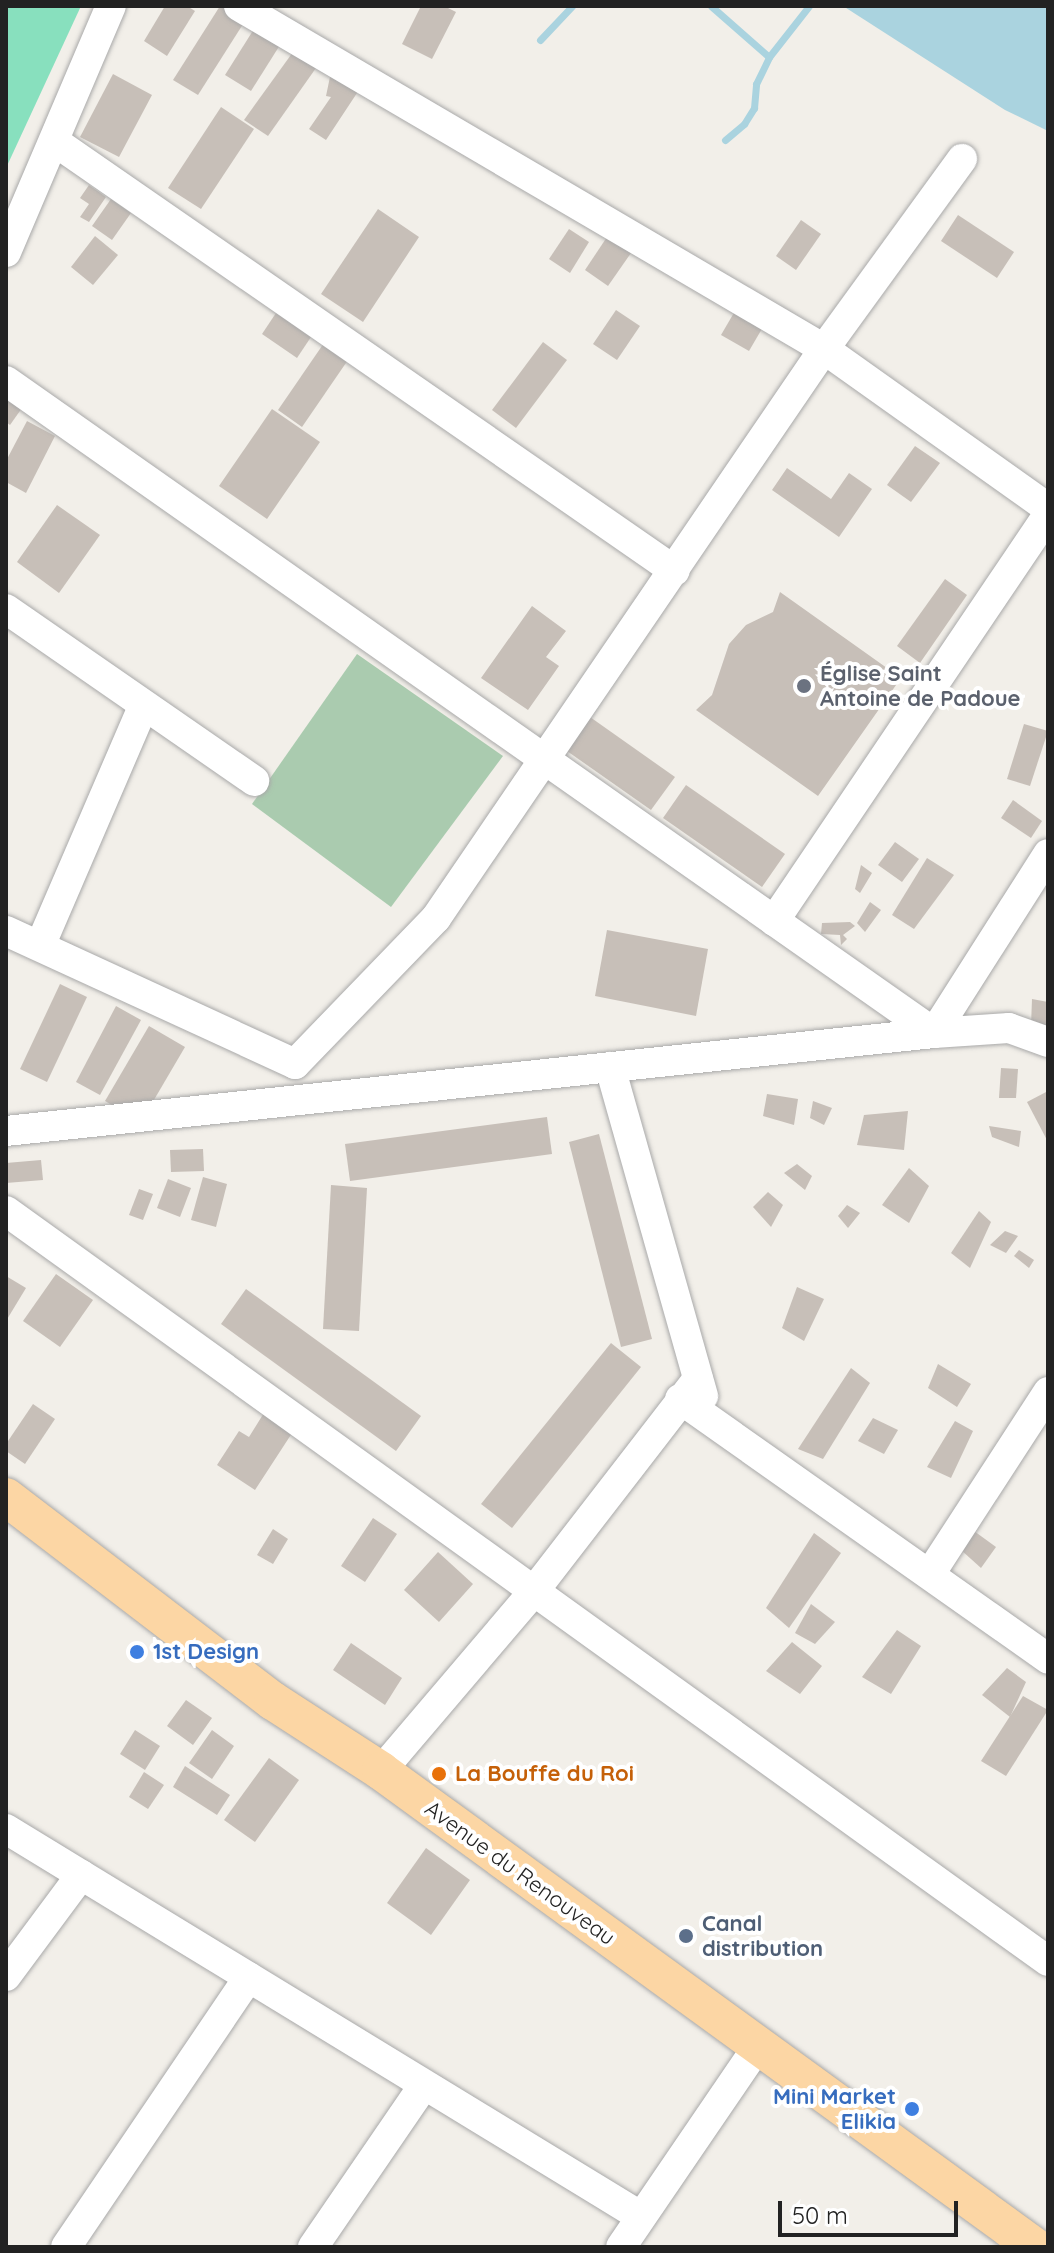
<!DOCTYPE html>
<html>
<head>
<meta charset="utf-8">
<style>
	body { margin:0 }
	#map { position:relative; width:1054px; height:2253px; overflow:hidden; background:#f2efe9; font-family:Quicksand,sans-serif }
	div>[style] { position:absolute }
	.cemetery>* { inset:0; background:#aacbaf }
	.pitch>* { inset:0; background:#88e0be }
	.water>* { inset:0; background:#aad3df }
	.stream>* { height:7px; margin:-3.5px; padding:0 3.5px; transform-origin:3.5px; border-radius:3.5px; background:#aad3df }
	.building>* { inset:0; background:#c7bfb8 }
	.roads { filter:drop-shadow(0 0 2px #a9a9a9) drop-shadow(0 0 2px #a9a9a9) }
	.minor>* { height:30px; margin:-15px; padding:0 15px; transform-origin:15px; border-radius:15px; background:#fff }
	.major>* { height:38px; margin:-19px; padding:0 19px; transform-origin:19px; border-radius:19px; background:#fcd6a4 }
	.dots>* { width:22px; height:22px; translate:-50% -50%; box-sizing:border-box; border:4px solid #fff; border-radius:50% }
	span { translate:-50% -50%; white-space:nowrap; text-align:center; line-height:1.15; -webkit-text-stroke:8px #fff; paint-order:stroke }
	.worship-label { font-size:22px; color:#5b616d; font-weight:700 }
	.left { translate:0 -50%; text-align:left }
	.shop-label { font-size:22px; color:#366cbe; font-weight:700 }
	.right { translate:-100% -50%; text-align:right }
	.food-label { font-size:22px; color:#c56008; font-weight:700 }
	.street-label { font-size:22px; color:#222 }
	.service-label { font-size:22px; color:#4e5e75; font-weight:700 }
	.frame { position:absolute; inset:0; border:8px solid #222; pointer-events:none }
	.scale { position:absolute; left:778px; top:2201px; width:180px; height:36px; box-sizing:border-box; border:4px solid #222; border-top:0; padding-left:10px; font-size:24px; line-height:28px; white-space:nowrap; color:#222; -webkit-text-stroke:6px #fff; paint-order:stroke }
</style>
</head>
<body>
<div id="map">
	<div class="cemetery">
		<div style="clip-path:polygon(357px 654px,503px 756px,391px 907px,252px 804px)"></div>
	</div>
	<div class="pitch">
		<div style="clip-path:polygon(6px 6px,81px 6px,6px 168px)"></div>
	</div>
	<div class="water">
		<div style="clip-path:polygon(843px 6px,1048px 6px,1048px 131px,1005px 110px)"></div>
	</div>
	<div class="stream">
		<div style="left:711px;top:6px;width:77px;rotate:41.3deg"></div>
		<div style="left:540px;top:40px;width:47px;rotate:-46.7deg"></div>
		<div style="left:725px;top:140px;width:25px;rotate:-40deg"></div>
		<div style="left:744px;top:124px;width:19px;rotate:-58deg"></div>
		<div style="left:754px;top:108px;width:24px;rotate:-85deg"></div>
		<div style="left:756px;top:84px;width:30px;rotate:-64deg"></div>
		<div style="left:769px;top:57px;width:65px;rotate:-51.9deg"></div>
	</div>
	<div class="building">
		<div style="clip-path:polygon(165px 6px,187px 6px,195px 11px,167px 56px,144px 41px)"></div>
		<div style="clip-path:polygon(220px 6px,245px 21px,198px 95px,173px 80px)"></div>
		<div style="clip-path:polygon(421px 6px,444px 6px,456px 12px,432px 59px,402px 44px)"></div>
		<div style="clip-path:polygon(254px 29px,280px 45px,251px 91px,225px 75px)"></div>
		<div style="clip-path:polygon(293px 52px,316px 68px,268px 136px,244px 120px)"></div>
		<div style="clip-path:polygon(331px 72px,359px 90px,326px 140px,309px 129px,331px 97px,326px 96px)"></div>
		<div style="clip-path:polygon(113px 74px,152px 95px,119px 157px,80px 137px)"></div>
		<div style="clip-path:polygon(221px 107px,254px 129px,201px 209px,168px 188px)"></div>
		<div style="clip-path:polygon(89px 185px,106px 197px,89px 222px,80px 217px,89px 204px,80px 198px)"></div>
		<div style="clip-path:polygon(111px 199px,131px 213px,112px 240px,92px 226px)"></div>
		<div style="clip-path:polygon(378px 209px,419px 237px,363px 322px,321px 294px)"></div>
		<div style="clip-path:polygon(958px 215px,1014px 252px,997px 278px,941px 241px)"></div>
		<div style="clip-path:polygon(801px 220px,821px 234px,796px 270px,776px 256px)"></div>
		<div style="clip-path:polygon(569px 229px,589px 242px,570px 273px,549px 259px)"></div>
		<div style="clip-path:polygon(95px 236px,118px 255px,93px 285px,71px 267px)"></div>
		<div style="clip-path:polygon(607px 237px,631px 253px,608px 286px,585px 270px)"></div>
		<div style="clip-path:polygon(282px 304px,317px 328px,297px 358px,262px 334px)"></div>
		<div style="clip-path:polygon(616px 310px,640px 326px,617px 360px,593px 344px)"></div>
		<div style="clip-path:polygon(735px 311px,763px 327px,749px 351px,721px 335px)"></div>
		<div style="clip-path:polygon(543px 342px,567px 360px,516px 428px,492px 410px)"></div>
		<div style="clip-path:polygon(324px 343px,348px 360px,302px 427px,278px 410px)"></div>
		<div style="clip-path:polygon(6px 397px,22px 408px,10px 425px,6px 422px)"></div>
		<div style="clip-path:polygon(272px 409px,320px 442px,267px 519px,219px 486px)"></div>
		<div style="clip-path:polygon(27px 421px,55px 436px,26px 493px,6px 482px,6px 461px)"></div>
		<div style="clip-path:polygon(915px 446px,940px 463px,911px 502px,887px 485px)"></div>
		<div style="clip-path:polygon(787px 468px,831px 499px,849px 473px,872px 489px,839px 537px,772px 490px)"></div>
		<div style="clip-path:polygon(57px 505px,100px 535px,59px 593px,17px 562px)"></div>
		<div style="clip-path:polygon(945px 579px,967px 595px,920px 663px,897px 646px)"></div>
		<div style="clip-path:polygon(780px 592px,901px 678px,818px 796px,696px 710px,712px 695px,729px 644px,746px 625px,773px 612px)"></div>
		<div style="clip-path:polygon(532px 606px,566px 631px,546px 657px,559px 666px,528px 710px,481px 678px)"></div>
		<div style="clip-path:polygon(590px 717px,675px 777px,651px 810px,567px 751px)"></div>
		<div style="clip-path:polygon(1024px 724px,1048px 731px,1030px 786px,1007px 779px)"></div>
		<div style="clip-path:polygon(686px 785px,785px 854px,762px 887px,663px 818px)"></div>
		<div style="clip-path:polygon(1013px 800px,1042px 821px,1031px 838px,1001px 818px)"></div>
		<div style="clip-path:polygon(895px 842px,919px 859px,902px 882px,878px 865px)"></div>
		<div style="clip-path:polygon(927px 858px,954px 875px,914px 929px,892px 915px)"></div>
		<div style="clip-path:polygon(861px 865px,872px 873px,860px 893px,855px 889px)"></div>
		<div style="clip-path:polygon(870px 902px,881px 910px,865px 932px,857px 923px)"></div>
		<div style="clip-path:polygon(850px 922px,855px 926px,843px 935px,847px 939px,841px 945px,840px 935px,821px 934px,822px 923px)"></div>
		<div style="clip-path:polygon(607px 930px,708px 949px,696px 1016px,595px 996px)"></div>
		<div style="clip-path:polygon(60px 984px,87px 997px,47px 1082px,20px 1069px)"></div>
		<div style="clip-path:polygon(1032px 999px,1048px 1002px,1048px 1030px,1031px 1026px)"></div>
		<div style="clip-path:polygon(116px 1006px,141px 1020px,100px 1095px,76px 1082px)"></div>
		<div style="clip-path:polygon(149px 1026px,185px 1047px,141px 1122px,105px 1101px)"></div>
		<div style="clip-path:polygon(1001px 1068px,1018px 1069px,1016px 1098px,999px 1098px)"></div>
		<div style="clip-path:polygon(1048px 1091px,1048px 1142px,1027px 1102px)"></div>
		<div style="clip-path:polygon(767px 1094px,798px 1099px,794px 1125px,763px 1116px)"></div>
		<div style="clip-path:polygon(813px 1101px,832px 1108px,824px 1125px,810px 1118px)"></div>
		<div style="clip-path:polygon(908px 1111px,904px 1150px,857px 1145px,864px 1115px)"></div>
		<div style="clip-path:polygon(547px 1117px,552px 1154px,350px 1181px,345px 1144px)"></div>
		<div style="clip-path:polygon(989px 1126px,1021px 1131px,1019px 1147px,992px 1137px)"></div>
		<div style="clip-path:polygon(599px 1134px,652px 1339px,621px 1347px,569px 1142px)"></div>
		<div style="clip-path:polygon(203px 1149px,204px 1171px,171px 1172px,170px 1150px)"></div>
		<div style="clip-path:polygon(41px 1160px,43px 1180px,6px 1183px,6px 1163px)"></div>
		<div style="clip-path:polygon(797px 1164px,812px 1176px,805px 1190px,784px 1173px)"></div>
		<div style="clip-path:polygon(909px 1168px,929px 1186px,909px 1223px,882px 1205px)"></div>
		<div style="clip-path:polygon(203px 1177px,227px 1184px,216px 1227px,191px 1220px)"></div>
		<div style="clip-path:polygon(168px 1179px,191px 1188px,180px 1217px,157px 1208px)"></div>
		<div style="clip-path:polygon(331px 1185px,367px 1188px,359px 1331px,323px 1329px)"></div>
		<div style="clip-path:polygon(139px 1189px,153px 1194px,143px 1220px,129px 1215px)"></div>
		<div style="clip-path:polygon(768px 1192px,783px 1205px,771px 1227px,753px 1207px)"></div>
		<div style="clip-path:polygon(847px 1205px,860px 1213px,848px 1228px,838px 1216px)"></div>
		<div style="clip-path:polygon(979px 1211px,991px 1222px,970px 1268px,951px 1253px)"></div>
		<div style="clip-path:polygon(1005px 1231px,1018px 1236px,1006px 1253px,990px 1245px)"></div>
		<div style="clip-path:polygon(1019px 1250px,1034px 1260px,1029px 1268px,1014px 1256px)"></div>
		<div style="clip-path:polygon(56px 1274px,93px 1300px,60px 1347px,23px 1321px)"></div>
		<div style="clip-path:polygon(6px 1276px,26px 1288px,6px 1321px)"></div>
		<div style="clip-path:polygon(797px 1287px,824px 1299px,804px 1341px,782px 1328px)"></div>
		<div style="clip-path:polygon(246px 1289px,421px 1416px,396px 1451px,221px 1324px)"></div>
		<div style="clip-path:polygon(611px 1343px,641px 1367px,512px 1528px,481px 1504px)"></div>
		<div style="clip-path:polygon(938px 1364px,971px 1384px,957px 1407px,928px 1388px)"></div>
		<div style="clip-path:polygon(851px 1368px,870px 1383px,823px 1459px,798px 1449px)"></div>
		<div style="clip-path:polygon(33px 1404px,55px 1419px,25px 1464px,6px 1451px,6px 1444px)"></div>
		<div style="clip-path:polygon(267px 1408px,296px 1427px,255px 1490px,217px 1465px,239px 1431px,249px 1437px)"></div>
		<div style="clip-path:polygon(873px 1418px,898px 1430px,884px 1454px,858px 1441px)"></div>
		<div style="clip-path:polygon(955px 1421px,973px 1431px,951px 1478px,927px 1467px)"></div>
		<div style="clip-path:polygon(373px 1518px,397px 1534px,365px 1582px,341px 1566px)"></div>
		<div style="clip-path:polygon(273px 1529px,288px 1539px,273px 1564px,257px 1555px)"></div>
		<div style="clip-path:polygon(974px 1531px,996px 1547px,981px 1568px,961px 1550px)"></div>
		<div style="clip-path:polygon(814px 1533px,841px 1553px,789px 1628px,766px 1608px)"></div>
		<div style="clip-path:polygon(438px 1552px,473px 1584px,439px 1622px,404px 1590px)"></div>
		<div style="clip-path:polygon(811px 1604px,835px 1622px,815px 1644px,795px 1633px)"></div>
		<div style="clip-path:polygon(897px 1630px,921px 1646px,891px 1694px,862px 1677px)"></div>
		<div style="clip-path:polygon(792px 1642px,822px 1666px,800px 1694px,766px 1671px)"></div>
		<div style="clip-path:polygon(351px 1643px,402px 1678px,385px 1705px,333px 1670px)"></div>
		<div style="clip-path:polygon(1007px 1668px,1026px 1682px,1010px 1717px,982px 1695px)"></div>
		<div style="clip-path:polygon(1023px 1696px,1048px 1710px,1006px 1776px,981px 1761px)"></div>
		<div style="clip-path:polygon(186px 1700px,212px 1718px,193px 1745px,167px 1726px)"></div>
		<div style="clip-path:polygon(135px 1730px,160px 1746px,145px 1770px,120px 1754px)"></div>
		<div style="clip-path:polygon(212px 1730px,234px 1746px,212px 1779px,189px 1763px)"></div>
		<div style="clip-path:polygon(269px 1758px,299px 1780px,255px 1842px,224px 1820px)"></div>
		<div style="clip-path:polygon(185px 1766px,230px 1795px,217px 1815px,173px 1787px)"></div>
		<div style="clip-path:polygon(144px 1772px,164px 1785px,148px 1809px,129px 1797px)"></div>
		<div style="clip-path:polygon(426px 1848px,470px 1880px,431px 1935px,387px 1903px)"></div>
	</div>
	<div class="roads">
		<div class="minor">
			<div style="left:239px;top:6px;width:678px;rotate:30.38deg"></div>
			<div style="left:824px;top:349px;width:275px;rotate:35.4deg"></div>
			<div style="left:54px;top:141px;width:755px;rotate:34.7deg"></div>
			<div style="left:6px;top:252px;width:267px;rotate:-66.9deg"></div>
			<div style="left:6px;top:381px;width:1134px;rotate:35.09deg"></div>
			<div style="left:6px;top:609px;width:302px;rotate:34.7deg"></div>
			<div style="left:774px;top:921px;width:490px;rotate:-56deg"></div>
			<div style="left:6px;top:931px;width:318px;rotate:24.7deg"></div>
			<div style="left:295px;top:1064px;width:203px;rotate:-46deg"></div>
			<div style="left:436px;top:918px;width:689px;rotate:-55.71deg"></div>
			<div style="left:824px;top:349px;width:235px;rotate:-54deg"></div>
			<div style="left:40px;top:946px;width:262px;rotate:-66.7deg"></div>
			<div style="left:934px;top:1033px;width:212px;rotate:-57.5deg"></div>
			<div style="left:610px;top:1067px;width:342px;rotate:74.2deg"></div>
			<div style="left:6px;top:1131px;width:933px;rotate:-6.03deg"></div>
			<div style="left:934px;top:1033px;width:75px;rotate:-3.8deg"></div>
			<div style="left:1009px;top:1028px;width:41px;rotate:19.7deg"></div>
			<div style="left:6px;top:1211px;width:1284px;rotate:35.75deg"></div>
			<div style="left:680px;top:1399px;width:451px;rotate:35.2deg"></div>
			<div style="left:930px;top:1574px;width:217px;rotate:-57deg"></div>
			<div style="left:381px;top:1771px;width:236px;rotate:-49.6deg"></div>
			<div style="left:534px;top:1591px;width:268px;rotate:-52.3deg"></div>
			<div style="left:6px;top:1829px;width:743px;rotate:31.4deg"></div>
			<div style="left:6px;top:1976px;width:126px;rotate:-53.4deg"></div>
			<div style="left:66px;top:2247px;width:326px;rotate:-55.9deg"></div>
			<div style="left:313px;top:2247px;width:196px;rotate:-55.6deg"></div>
			<div style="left:621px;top:2247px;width:241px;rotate:-55.7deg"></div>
		</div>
		<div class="major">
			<div style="left:6px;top:1497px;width:336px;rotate:37.4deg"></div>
			<div style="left:273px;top:1701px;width:129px;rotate:32.9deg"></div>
			<div style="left:381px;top:1771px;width:809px;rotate:36.05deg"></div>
		</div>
	</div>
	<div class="dots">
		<div style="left:804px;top:686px;background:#6b7280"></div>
		<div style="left:137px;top:1652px;background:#3f7fe0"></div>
		<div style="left:439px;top:1774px;background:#e8710a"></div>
		<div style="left:686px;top:1936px;background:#5c6f8a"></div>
		<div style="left:912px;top:2109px;background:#3f7fe0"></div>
	</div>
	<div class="worship-label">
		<span class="left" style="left:820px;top:686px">Église Saint<br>Antoine de Padoue</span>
	</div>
	<div class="shop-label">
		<span class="left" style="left:153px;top:1652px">1st Design</span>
		<span class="right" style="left:896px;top:2109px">Mini Market<br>Elikia</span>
	</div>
	<div class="food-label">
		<span class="left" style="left:455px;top:1774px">La Bouffe du Roi</span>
	</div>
	<div class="street-label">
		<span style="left:520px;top:1873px;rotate:36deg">Avenue du Renouveau</span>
	</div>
	<div class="service-label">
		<span class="left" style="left:702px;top:1936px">Canal<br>distribution</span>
	</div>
	<div class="frame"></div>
	<div class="scale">50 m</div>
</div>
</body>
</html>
